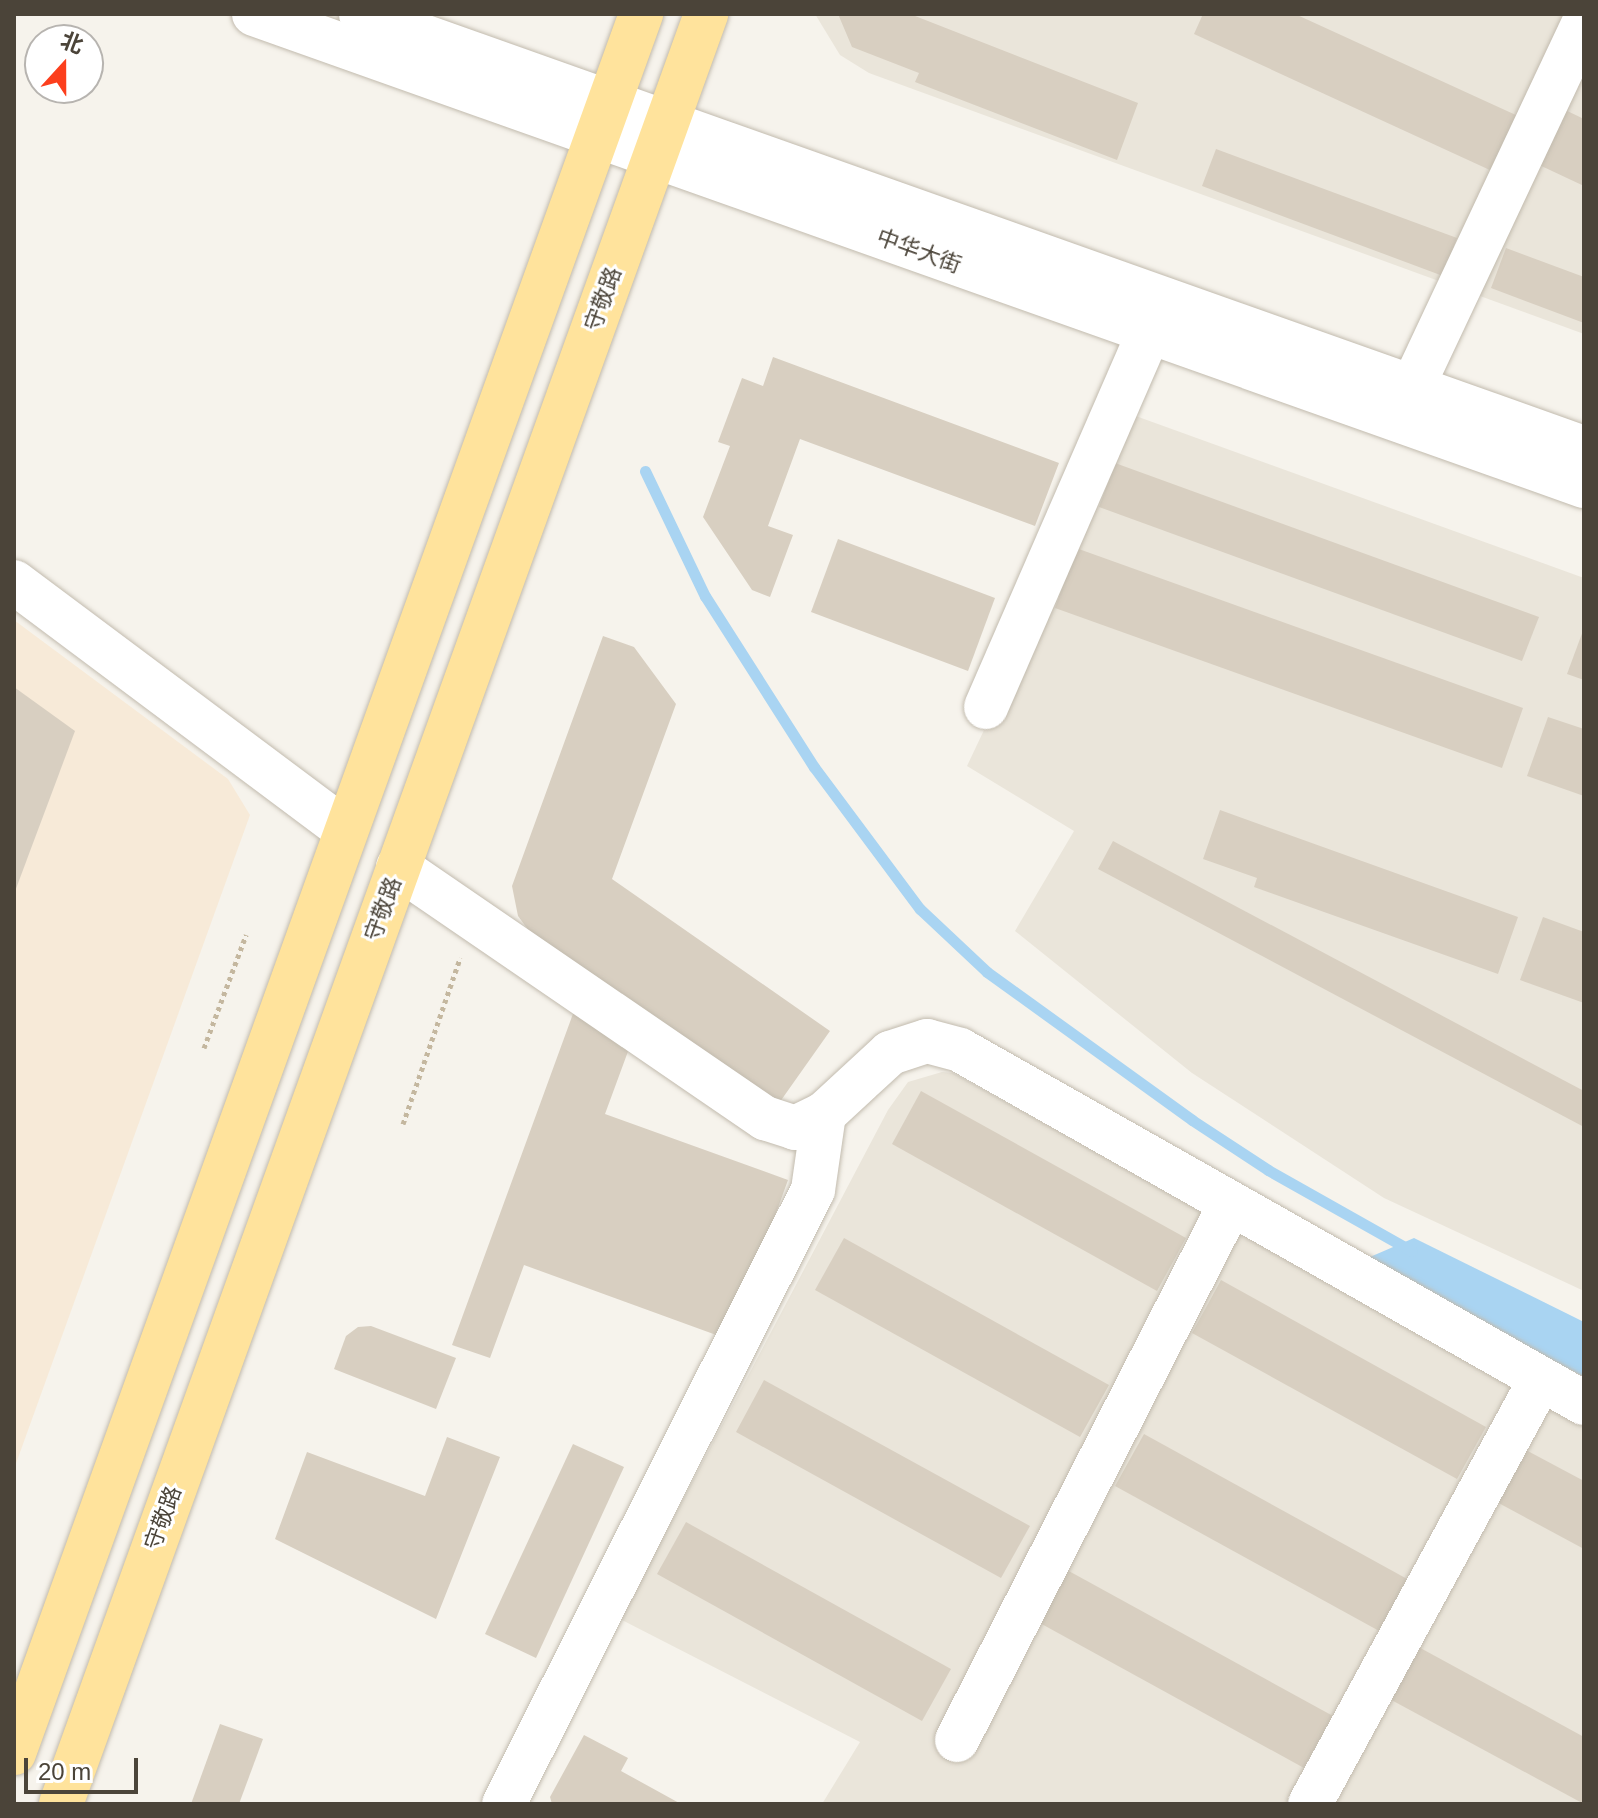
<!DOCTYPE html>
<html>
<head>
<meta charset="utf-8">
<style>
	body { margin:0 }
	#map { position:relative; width:1598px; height:1818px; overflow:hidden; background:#f6f3ec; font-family:Helvetica,"Noto Sans SC",sans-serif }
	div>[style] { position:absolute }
	.residential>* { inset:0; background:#eae5da }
	.commercial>* { inset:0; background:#f7ead8 }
	.water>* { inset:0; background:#a9d4f2 }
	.stream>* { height:11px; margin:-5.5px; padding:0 5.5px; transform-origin:5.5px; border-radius:5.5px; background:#a9d4f2 }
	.building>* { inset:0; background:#d8cfc1 }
	.path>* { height:5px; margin-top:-2.5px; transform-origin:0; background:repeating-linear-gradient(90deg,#c4b79f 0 4px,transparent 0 8px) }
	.roads { filter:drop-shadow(0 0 2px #c2bbae) drop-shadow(0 0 2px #c2bbae) }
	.minor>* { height:44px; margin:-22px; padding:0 22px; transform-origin:22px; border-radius:22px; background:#fff }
	.major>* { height:44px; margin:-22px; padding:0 22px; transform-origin:22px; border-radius:22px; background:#ffe39c }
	span { translate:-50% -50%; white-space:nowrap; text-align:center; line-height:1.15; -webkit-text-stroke:6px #fff; paint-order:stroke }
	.street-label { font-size:22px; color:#4b4439 }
	.frame { position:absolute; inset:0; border:16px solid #4b4439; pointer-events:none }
	.north { position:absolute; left:24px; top:24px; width:80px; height:80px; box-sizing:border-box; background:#fff; border:2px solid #b7b4b0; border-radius:50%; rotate:21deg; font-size:22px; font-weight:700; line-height:32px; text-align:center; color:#4b4439 }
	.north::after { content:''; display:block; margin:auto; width:28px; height:36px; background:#fc3f1d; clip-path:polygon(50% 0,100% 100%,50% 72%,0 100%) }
	.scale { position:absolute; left:24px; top:1758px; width:114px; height:36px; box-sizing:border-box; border:4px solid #4b4439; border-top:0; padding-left:10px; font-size:24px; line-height:28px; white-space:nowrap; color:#4b4439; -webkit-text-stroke:6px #fff; paint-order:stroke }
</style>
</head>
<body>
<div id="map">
	<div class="residential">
		<div style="clip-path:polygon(815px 14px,1584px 14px,1584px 334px,869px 73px,840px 55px)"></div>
		<div style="clip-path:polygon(1133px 415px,1584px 578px,1584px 1291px,1384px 1198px,1192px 1073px,1015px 931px,1074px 831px,967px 766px)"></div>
		<div style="clip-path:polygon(942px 1072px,953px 1073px,1584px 1421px,1584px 1804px,822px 1804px,860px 1742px,620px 1619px,888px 1110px,908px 1082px)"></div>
	</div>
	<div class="commercial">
		<div style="clip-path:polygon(14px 620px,228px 779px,250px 815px,14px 1469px)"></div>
	</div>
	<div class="water">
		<div style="clip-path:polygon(1414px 1238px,1584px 1322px,1584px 1377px,1363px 1260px)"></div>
	</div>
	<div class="stream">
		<div style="left:645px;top:471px;width:139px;rotate:64.4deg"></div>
		<div style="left:705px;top:596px;width:203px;rotate:57.5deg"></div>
		<div style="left:814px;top:767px;width:177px;rotate:53.3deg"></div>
		<div style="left:920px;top:909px;width:92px;rotate:43.2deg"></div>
		<div style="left:987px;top:972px;width:253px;rotate:35.8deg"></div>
		<div style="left:1192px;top:1120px;width:91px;rotate:33.3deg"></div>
		<div style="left:1268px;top:1170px;width:165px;rotate:29.4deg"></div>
	</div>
	<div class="building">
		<div style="clip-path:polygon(838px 14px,910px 14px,1138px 103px,1117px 160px,915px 82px,919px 73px,852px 47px)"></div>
		<div style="clip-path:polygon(1203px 14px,1295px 14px,1518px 116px,1492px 171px,1194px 34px)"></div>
		<div style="clip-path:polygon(1561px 108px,1584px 119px,1584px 186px,1535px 163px)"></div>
		<div style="clip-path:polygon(1216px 149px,1457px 238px,1443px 276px,1202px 186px)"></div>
		<div style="clip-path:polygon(1506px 248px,1584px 277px,1584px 323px,1491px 288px)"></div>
		<div style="clip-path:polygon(773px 357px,1059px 463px,1035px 526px,800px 439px,768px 526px,793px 535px,770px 597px,752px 590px,703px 517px,730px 446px,718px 442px,742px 378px,763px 386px)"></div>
		<div style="clip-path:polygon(1115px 463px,1539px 617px,1522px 661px,1099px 507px)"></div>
		<div style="clip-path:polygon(838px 539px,995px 598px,968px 671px,811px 612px)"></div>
		<div style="clip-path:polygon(1076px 548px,1523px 708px,1502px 768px,1055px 608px)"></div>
		<div style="clip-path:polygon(1584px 628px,1584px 680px,1567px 674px)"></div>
		<div style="clip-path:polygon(603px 636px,634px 647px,676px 704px,612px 879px,830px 1031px,777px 1106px,532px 935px,518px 916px,512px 886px)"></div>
		<div style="clip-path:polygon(14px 687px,75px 731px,14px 894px)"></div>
		<div style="clip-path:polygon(1548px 717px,1584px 729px,1584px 796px,1527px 776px)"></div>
		<div style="clip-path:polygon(1220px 810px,1518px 917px,1498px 974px,1254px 887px,1257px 878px,1203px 859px)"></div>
		<div style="clip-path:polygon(1113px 841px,1584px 1091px,1584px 1127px,1098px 869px)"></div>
		<div style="clip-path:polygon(1543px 917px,1584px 932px,1584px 1003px,1520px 980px)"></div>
		<div style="clip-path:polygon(574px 1011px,630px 1046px,605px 1114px,788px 1180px,730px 1340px,524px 1265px,490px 1358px,452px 1345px)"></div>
		<div style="clip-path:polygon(921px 1091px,1186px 1238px,1157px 1291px,892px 1144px)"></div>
		<div style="clip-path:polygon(844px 1238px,1109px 1385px,1080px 1437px,815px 1290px)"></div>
		<div style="clip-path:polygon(1221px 1280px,1486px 1427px,1457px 1479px,1192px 1333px)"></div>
		<div style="clip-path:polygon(371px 1326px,456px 1358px,436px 1409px,334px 1369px,346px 1336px,358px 1327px)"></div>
		<div style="clip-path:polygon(764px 1380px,1030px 1526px,1001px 1578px,736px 1432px)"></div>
		<div style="clip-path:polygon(1144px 1434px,1409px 1580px,1381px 1632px,1115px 1486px)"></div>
		<div style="clip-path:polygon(447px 1437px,500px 1457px,436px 1619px,275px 1539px,307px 1452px,425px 1496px)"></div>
		<div style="clip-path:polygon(573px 1444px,624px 1467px,536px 1658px,485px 1634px)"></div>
		<div style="clip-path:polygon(1522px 1448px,1584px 1481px,1584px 1549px,1493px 1500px)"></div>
		<div style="clip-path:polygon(686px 1522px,951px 1669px,922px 1721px,657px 1574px)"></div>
		<div style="clip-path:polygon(1067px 1570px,1333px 1716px,1304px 1768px,1038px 1622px)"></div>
		<div style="clip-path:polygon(1413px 1644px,1584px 1737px,1584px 1804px,1384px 1696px)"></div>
		<div style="clip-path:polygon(220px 1724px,263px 1739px,239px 1804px,191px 1804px)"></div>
		<div style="clip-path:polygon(584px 1735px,628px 1758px,621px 1771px,681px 1804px,552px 1804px,550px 1797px)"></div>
	</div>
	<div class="path">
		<div style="left:204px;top:1048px;width:121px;rotate:-69.6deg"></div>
		<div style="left:403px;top:1124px;width:176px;rotate:-71deg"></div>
	</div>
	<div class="roads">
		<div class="minor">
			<div style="left:254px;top:14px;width:1411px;rotate:19.54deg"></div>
			<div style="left:361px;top:14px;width:1298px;rotate:19.54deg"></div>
			<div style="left:1412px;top:388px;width:403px;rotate:-64.8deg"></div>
			<div style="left:14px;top:582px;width:414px;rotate:36.8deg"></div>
			<div style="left:986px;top:707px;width:408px;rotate:-66.5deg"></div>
			<div style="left:398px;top:867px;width:445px;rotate:34.4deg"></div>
			<div style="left:765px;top:1118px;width:32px;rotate:18deg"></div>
			<div style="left:795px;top:1128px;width:32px;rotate:-26deg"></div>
			<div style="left:824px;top:1114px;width:90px;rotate:-42.7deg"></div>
			<div style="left:890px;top:1053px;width:39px;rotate:-18deg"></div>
			<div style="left:927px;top:1041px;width:34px;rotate:15deg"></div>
			<div style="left:960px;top:1050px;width:717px;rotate:29.5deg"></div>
			<div style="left:957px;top:1740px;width:601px;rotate:-62.97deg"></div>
			<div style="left:504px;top:1804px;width:687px;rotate:-63.29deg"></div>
			<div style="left:813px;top:1190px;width:77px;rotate:-81.8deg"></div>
			<div style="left:1310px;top:1804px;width:482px;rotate:-61.5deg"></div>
		</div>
		<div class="major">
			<div style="left:14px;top:1753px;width:1849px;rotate:-70.17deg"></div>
			<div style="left:61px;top:1804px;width:1903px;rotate:-70.18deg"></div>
		</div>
	</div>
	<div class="street-label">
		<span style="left:919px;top:251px;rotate:20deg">中华大街</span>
		<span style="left:603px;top:299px;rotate:-70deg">守敬路</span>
		<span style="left:383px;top:909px;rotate:-70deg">守敬路</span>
		<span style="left:163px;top:1518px;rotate:-70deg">守敬路</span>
	</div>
	<div class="frame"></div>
	<div class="north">北</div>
	<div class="scale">20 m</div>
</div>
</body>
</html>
